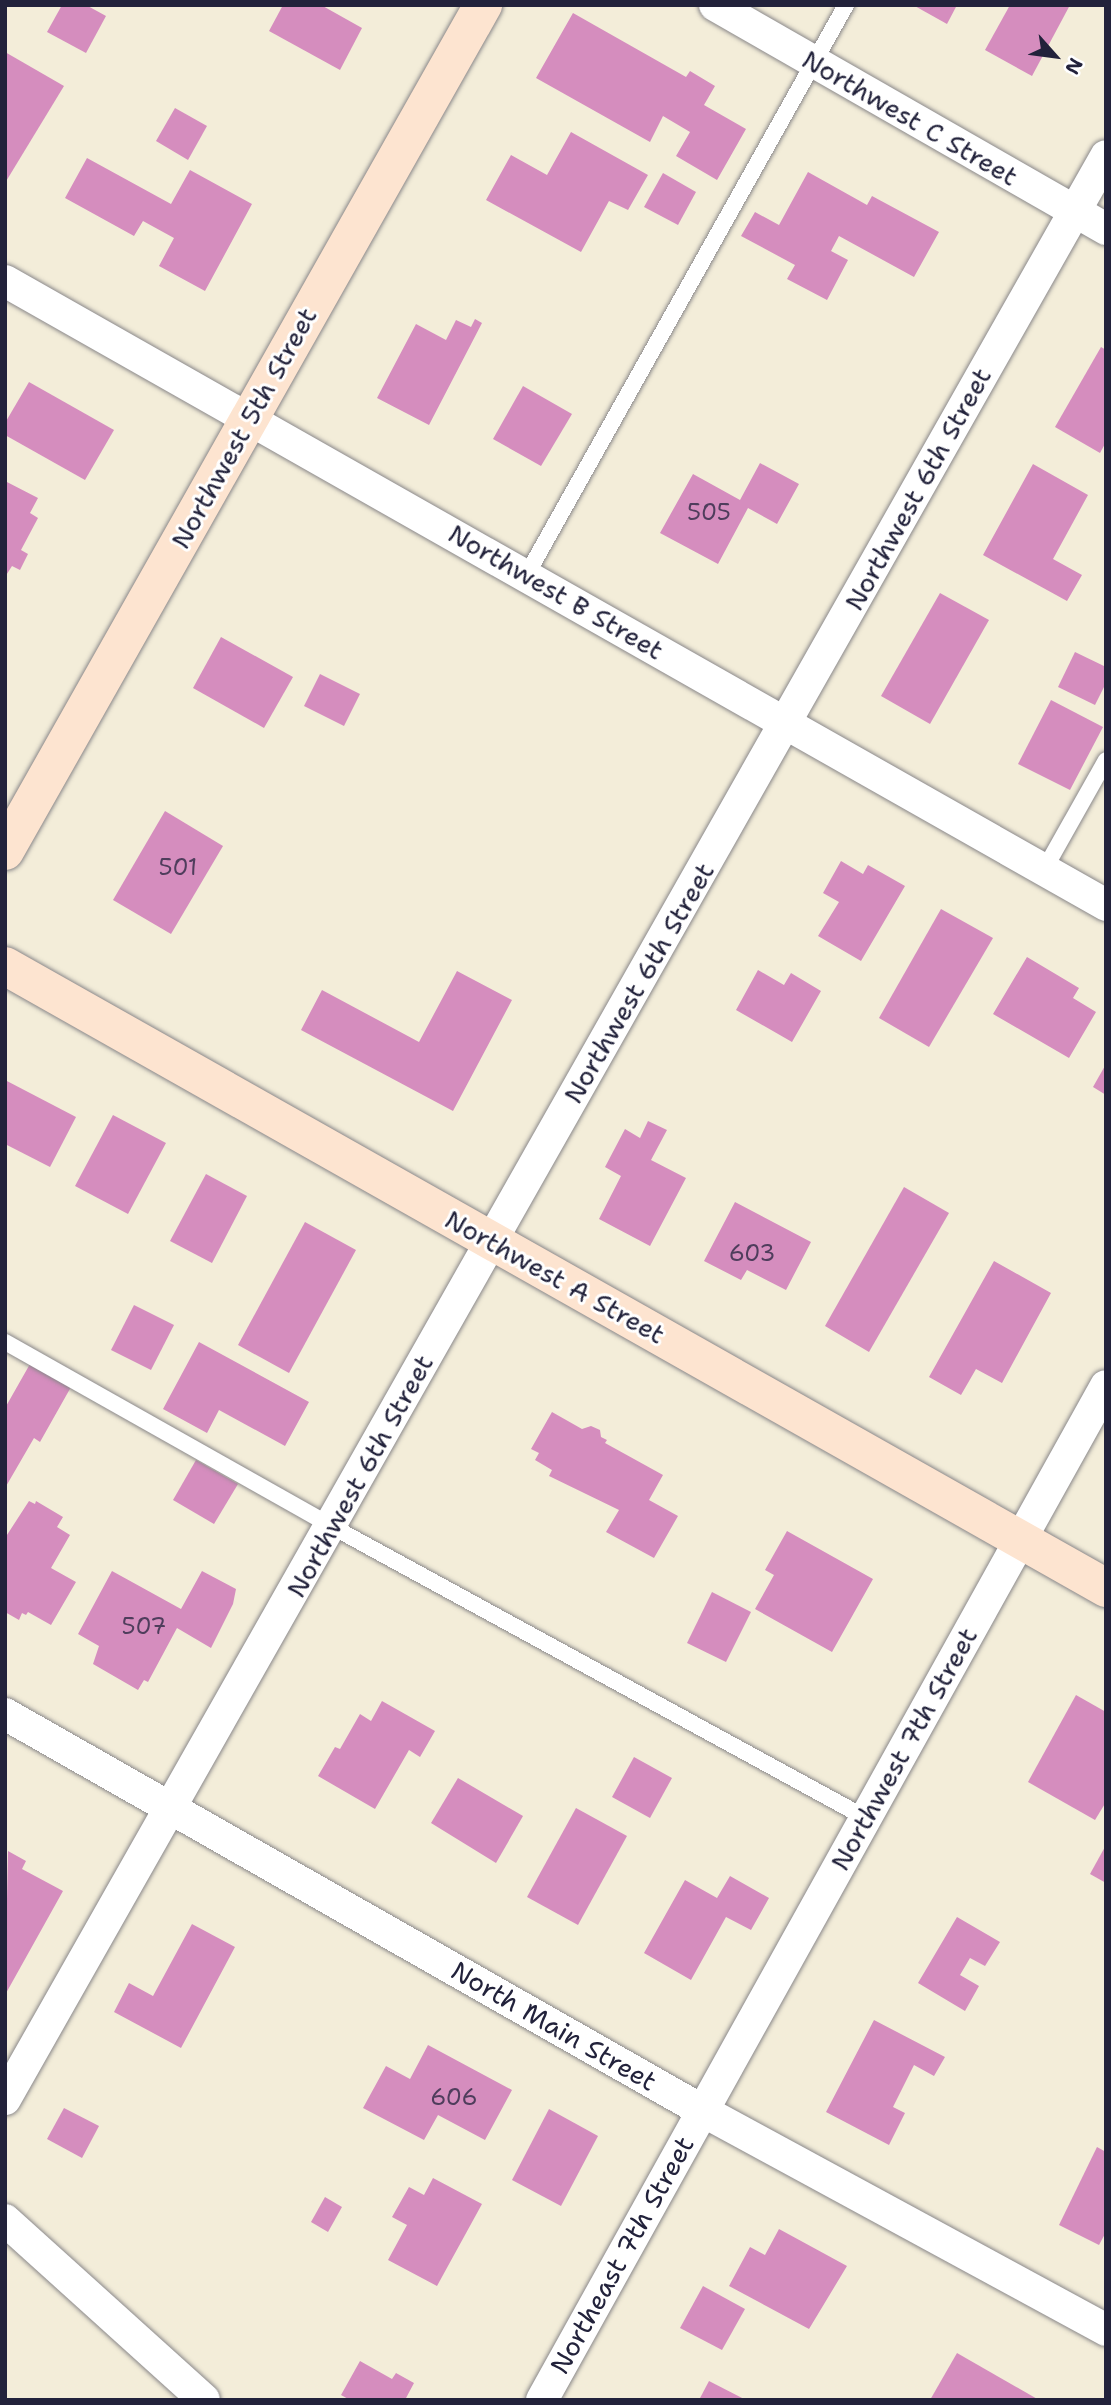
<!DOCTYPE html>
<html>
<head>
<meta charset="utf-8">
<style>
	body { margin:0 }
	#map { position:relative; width:1111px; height:2405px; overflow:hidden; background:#f3edd9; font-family:"Shantell Sans",sans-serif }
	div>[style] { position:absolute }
	.building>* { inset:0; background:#d58dbe }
	.roads { filter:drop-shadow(0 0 2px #8a888a) drop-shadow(0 0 2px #8a888a) }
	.lane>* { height:16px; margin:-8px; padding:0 8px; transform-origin:8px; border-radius:8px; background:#fff }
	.street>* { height:32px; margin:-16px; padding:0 16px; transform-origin:16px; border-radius:16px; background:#fff }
	.secondary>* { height:38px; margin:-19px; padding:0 19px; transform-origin:19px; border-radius:19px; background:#fde4d0 }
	span { translate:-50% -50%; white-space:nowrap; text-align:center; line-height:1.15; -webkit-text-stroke:6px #fff; paint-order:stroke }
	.number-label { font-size:23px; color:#4f3d5c }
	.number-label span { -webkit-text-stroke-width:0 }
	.street-label { font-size:26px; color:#22223b }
	.frame { position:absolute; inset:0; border:7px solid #22223b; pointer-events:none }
	.north { position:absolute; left:1020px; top:21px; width:70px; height:70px; -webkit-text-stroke:5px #fff; paint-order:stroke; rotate:118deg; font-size:19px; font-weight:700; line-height:28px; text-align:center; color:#22223b }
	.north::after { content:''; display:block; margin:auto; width:24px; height:32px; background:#22223b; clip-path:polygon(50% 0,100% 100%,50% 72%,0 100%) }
</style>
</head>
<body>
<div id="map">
	<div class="building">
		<div style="clip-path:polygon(62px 5px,86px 5px,106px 16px,86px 53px,47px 32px)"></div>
		<div style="clip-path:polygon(283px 5px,321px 5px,362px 28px,340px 70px,269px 31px)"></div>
		<div style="clip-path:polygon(913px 5px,957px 5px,947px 24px)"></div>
		<div style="clip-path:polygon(1010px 5px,1070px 5px,1032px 76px,985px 50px)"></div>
		<div style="clip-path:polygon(573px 13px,686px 77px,690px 71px,715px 86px,704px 105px,746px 129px,717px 180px,676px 156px,690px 132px,663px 116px,650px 142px,536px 78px)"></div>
		<div style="clip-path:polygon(5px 52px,64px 86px,5px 183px)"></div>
		<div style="clip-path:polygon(175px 108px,207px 126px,188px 160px,156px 141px)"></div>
		<div style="clip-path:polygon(571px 132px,648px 175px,628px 210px,609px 201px,581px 252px,486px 200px,511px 155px,547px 175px)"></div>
		<div style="clip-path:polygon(87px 158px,171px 204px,190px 170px,252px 204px,205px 291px,159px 266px,174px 238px,143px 221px,134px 236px,65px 198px)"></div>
		<div style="clip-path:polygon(808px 172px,867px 205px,872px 196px,939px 232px,914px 277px,839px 236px,831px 251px,848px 260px,827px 300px,787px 279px,795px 265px,741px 236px,755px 212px,779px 225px)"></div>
		<div style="clip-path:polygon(663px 173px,696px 192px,678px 225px,644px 207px)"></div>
		<div style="clip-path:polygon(475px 319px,482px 323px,429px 425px,377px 398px,416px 324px,446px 340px,456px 320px,471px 327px)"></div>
		<div style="clip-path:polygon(1101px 347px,1106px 350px,1106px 442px,1100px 453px,1055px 427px)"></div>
		<div style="clip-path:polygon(29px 382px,114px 430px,85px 480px,5px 435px,5px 423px)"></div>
		<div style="clip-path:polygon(523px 386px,572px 414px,541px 466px,493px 439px)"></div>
		<div style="clip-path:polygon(760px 463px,799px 484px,777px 524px,748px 508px,718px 564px,660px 533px,693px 474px,740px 500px)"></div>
		<div style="clip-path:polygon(1033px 464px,1088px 495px,1053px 559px,1082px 575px,1067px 601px,983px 555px)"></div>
		<div style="clip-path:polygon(5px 481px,38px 498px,30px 513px,38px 518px,21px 550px,28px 554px,20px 570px,12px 566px,5px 577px)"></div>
		<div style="clip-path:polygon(940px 593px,989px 620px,930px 724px,881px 696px)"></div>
		<div style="clip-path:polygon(221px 637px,293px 677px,264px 728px,193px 688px)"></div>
		<div style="clip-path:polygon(1075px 652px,1106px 667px,1106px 683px,1095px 705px,1058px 687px)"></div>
		<div style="clip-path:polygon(320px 674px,360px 694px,344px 726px,304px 706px)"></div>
		<div style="clip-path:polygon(1051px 700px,1103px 727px,1070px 790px,1018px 764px)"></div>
		<div style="clip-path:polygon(165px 811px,223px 846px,171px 934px,113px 900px)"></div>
		<div style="clip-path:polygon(841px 861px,863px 874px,868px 865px,905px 886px,861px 961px,818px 936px,839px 902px,823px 893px)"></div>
		<div style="clip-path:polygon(941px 909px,993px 938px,929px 1047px,879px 1018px)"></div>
		<div style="clip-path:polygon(1027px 957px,1079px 988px,1073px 998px,1096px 1012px,1069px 1058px,993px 1014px)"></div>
		<div style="clip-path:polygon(758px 970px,784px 985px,791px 973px,821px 991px,792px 1042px,736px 1010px)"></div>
		<div style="clip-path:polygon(457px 971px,512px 1000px,453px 1111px,301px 1030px,322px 990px,419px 1042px)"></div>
		<div style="clip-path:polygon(1106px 1064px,1106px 1095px,1093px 1087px)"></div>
		<div style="clip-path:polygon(5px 1080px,76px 1117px,50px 1167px,5px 1144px)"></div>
		<div style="clip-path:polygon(113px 1115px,166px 1143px,128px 1214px,75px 1186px)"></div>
		<div style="clip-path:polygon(648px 1121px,667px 1130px,651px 1160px,686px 1178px,650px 1246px,599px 1219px,621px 1176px,605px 1167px,625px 1129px,640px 1138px)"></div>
		<div style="clip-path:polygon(206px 1174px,247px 1196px,212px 1263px,170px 1241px)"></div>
		<div style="clip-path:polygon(904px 1187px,949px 1213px,869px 1352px,825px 1326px)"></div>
		<div style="clip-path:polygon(735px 1202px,811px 1242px,786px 1290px,747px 1270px,741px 1280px,704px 1261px)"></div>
		<div style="clip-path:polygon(305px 1222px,356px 1250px,289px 1373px,238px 1345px)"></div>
		<div style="clip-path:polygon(994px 1261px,1051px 1293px,1002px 1383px,976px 1369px,961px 1395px,929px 1377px)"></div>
		<div style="clip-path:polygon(134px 1305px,174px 1325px,151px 1370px,111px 1350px)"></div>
		<div style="clip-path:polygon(199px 1342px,309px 1402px,285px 1446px,219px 1410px,207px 1433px,163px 1409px)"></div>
		<div style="clip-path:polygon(30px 1364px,71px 1387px,40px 1442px,34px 1438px,5px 1488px,5px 1408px)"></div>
		<div style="clip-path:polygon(552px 1412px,582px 1429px,591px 1426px,600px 1430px,601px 1437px,607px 1440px,605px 1443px,663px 1475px,649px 1500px,678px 1516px,654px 1558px,606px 1532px,619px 1510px,549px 1476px,552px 1470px,535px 1460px,539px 1453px,531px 1449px)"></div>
		<div style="clip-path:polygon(196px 1460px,238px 1484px,214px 1524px,173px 1500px)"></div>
		<div style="clip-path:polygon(29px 1501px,35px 1504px,36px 1501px,63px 1517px,57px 1527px,70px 1535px,51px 1568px,76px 1582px,51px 1625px,28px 1612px,26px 1615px,22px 1613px,19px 1620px,5px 1612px,5px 1538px)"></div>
		<div style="clip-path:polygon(787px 1531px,873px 1579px,832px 1652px,755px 1609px,774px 1575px,765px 1570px)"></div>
		<div style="clip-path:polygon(112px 1571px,181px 1609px,202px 1571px,236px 1589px,233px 1604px,211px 1648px,177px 1628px,148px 1682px,144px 1680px,138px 1690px,93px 1664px,99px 1646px,78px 1634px)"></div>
		<div style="clip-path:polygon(712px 1592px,751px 1612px,726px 1662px,687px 1643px)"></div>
		<div style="clip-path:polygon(1076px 1695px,1106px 1712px,1106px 1802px,1095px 1820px,1028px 1782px)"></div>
		<div style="clip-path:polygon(382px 1701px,435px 1731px,420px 1757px,409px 1750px,375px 1809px,318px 1776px,335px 1747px,340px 1749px,360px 1714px,371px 1721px)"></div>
		<div style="clip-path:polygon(634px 1757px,672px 1778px,650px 1818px,612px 1797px)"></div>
		<div style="clip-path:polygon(458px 1778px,523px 1816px,496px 1863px,431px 1823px)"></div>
		<div style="clip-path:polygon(576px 1808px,627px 1836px,578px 1925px,527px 1897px)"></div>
		<div style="clip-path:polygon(1106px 1845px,1106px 1883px,1090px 1874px)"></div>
		<div style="clip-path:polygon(8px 1851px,26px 1861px,22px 1869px,63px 1891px,5px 1995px)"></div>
		<div style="clip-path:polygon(730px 1876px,769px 1898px,751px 1930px,726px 1917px,691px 1980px,644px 1953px,685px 1880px,717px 1898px)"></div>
		<div style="clip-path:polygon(957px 1917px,1000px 1942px,985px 1966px,970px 1958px,960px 1975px,979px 1986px,965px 2011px,918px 1983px)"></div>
		<div style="clip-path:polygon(192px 1924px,235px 1947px,181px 2048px,114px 2012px,129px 1983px,153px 1996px)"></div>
		<div style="clip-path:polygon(874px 2020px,945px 2057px,934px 2076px,914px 2065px,893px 2107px,905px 2113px,889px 2145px,826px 2112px)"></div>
		<div style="clip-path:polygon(428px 2045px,512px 2090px,485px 2140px,438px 2115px,424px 2140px,363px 2108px,386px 2066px,410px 2079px)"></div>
		<div style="clip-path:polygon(64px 2108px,99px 2126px,82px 2158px,47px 2139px)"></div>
		<div style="clip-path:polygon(549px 2109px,598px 2136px,561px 2206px,512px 2180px)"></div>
		<div style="clip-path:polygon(1097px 2147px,1106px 2152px,1106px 2232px,1099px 2245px,1059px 2225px)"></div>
		<div style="clip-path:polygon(433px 2178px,482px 2204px,437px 2286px,388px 2260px,407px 2225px,392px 2217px,409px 2187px,424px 2195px)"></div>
		<div style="clip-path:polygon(325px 2197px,342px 2207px,328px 2232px,311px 2222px)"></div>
		<div style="clip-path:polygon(779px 2229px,847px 2266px,809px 2329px,729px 2286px,750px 2247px,765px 2255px)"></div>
		<div style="clip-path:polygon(703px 2286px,745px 2309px,722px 2350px,680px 2328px)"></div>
		<div style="clip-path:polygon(957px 2353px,1039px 2400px,930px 2400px)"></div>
		<div style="clip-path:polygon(360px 2361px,392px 2379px,396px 2373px,414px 2383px,405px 2400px,350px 2400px,341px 2395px)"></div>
		<div style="clip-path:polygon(709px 2381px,746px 2400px,699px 2400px)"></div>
	</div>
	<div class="roads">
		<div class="lane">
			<div style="left:526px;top:576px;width:655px;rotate:-60.73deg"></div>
			<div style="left:1044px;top:870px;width:126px;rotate:-60.6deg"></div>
			<div style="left:5px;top:1342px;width:374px;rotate:29.4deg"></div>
			<div style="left:331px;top:1526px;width:609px;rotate:28.63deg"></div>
		</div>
		<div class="street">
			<div style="left:715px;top:5px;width:451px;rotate:29.8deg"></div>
			<div style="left:5px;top:281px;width:1266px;rotate:29.54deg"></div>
			<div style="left:5px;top:1714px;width:803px;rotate:29.63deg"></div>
			<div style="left:703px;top:2111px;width:459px;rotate:28.5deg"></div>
			<div style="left:5px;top:2099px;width:2233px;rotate:-60.46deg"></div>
			<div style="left:5px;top:2220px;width:268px;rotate:42.1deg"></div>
			<div style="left:542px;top:2400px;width:1160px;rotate:-60.92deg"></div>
		</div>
		<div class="secondary">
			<div style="left:5px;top:851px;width:972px;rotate:-60.53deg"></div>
			<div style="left:5px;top:966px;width:1265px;rotate:29.46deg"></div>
		</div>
	</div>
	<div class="number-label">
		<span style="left:709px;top:512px">505</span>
		<span style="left:178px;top:867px">501</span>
		<span style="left:752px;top:1253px">603</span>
		<span style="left:144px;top:1626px">507</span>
		<span style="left:454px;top:2097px">606</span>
	</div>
	<div class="street-label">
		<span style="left:910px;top:118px;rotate:30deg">Northwest C Street</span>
		<span style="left:244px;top:428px;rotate:-61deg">Northwest 5th Street</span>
		<span style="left:918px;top:489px;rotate:-61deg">Northwest 6th Street</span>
		<span style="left:556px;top:592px;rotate:30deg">Northwest B Street</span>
		<span style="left:639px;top:983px;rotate:-60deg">Northwest 6th Street</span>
		<span style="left:555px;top:1277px;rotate:29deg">Northwest A Street</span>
		<span style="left:360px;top:1476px;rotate:-61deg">Northwest 6th Street</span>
		<span style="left:904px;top:1749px;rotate:-61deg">Northwest 7th Street</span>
		<span style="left:554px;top:2026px;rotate:30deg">North Main Street</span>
		<span style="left:622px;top:2255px;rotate:-61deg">Northeast 7th Street</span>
	</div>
	<div class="frame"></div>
	<div class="north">N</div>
</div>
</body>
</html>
